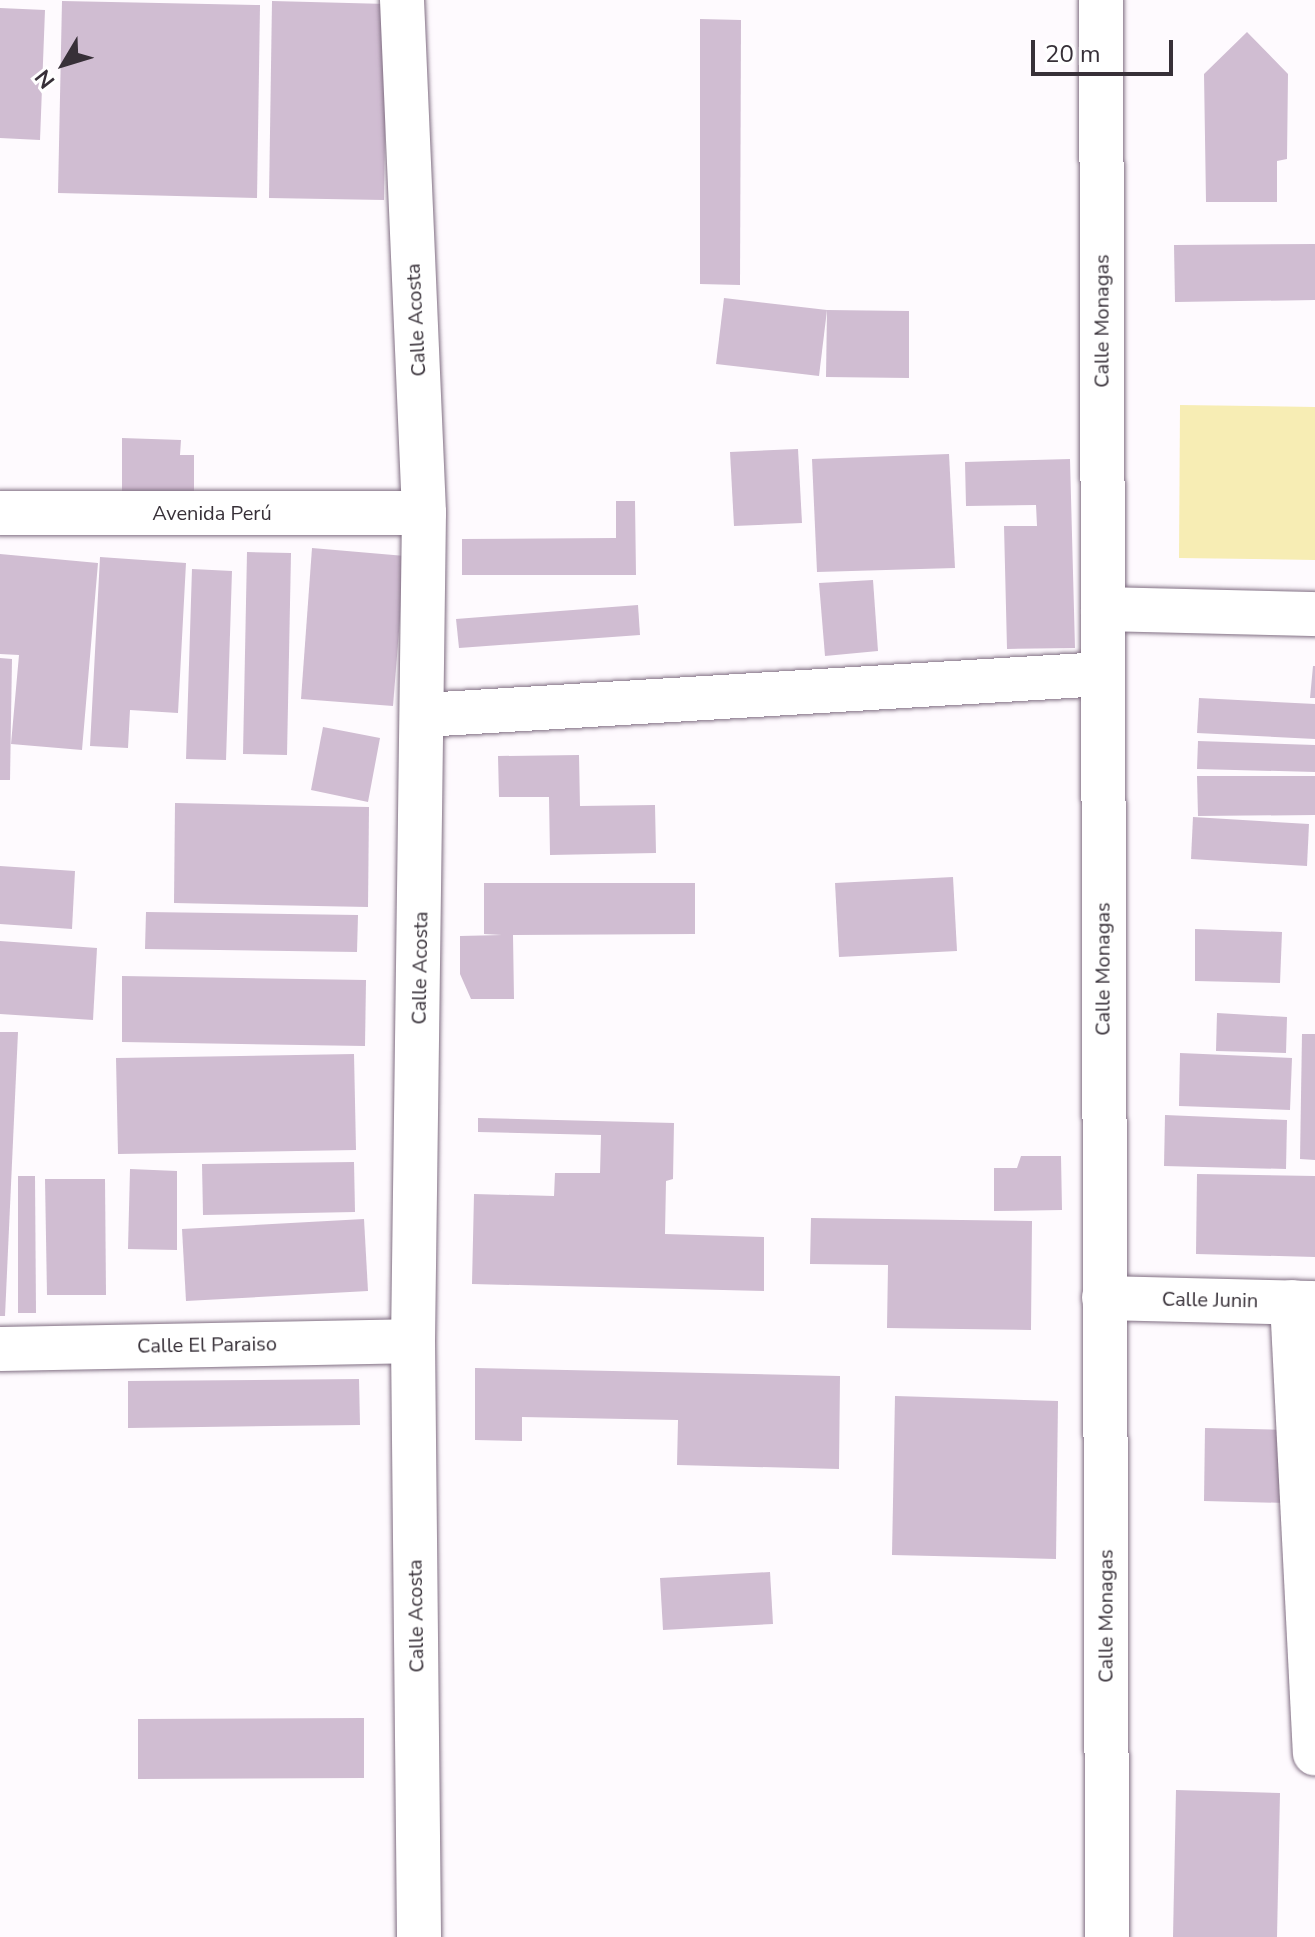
<!DOCTYPE html>
<html>
<head>
<meta charset="utf-8">
<style>
	body { margin:0 }
	#map { position:relative; width:1315px; height:1937px; overflow:hidden; background:#fefafe; font-family:"Nunito Sans",sans-serif }
	div>[style] { position:absolute }
	.green>* { inset:0; background:#f7edb4 }
	.building>* { inset:0; background:#d0bdd2 }
	.roads { filter:drop-shadow(0 0 2px #816f83) drop-shadow(0 0 2px #816f83) }
	.minor>* { height:44px; margin:-22px; padding:0 22px; transform-origin:22px; border-radius:22px; background:#fff }
	span { translate:-50% -50%; white-space:nowrap; text-align:center; line-height:1.15; -webkit-text-stroke:6px #fff; paint-order:stroke }
	.street-label { font-size:20px; color:#373038 }
	.north { position:absolute; left:24px; top:24px; width:80px; height:80px; -webkit-text-stroke:6px #fff; paint-order:stroke; rotate:232deg; font-size:22px; font-weight:700; line-height:32px; text-align:center; color:#373038 }
	.north::after { content:''; display:block; margin:auto; width:28px; height:36px; background:#373038; clip-path:polygon(50% 0,100% 100%,50% 72%,0 100%) }
	.scale { position:absolute; left:1031px; top:40px; width:142px; height:36px; box-sizing:border-box; border:4px solid #373038; border-top:0; padding-left:10px; font-size:24px; line-height:28px; white-space:nowrap; color:#373038; -webkit-text-stroke:6px #fff; paint-order:stroke }
</style>
</head>
<body>
<div id="map">
	<div class="green">
		<div style="clip-path:polygon(1180px 405px,1315px 407px,1315px 560px,1179px 558px)"></div>
	</div>
	<div class="building">
		<div style="clip-path:polygon(62px 1px,260px 5px,257px 198px,58px 193px)"></div>
		<div style="clip-path:polygon(272px 1px,387px 4px,384px 200px,269px 198px)"></div>
		<div style="clip-path:polygon(0 8px,45px 10px,40px 140px,0 138px)"></div>
		<div style="clip-path:polygon(700px 19px,741px 20px,740px 285px,700px 284px)"></div>
		<div style="clip-path:polygon(1247px 32px,1288px 74px,1287px 159px,1277px 161px,1277px 202px,1206px 202px,1204px 74px)"></div>
		<div style="clip-path:polygon(1315px 244px,1315px 300px,1175px 302px,1174px 245px)"></div>
		<div style="clip-path:polygon(724px 298px,827px 310px,819px 376px,716px 364px)"></div>
		<div style="clip-path:polygon(827px 310px,909px 311px,909px 378px,826px 377px)"></div>
		<div style="clip-path:polygon(122px 438px,181px 440px,180px 455px,194px 455px,194px 506px,122px 504px)"></div>
		<div style="clip-path:polygon(798px 449px,802px 523px,734px 526px,730px 452px)"></div>
		<div style="clip-path:polygon(949px 454px,955px 568px,817px 572px,812px 459px)"></div>
		<div style="clip-path:polygon(1070px 459px,1075px 648px,1007px 649px,1004px 526px,1037px 526px,1036px 505px,966px 506px,965px 462px)"></div>
		<div style="clip-path:polygon(616px 501px,635px 501px,636px 575px,462px 575px,462px 539px,616px 538px)"></div>
		<div style="clip-path:polygon(312px 548px,405px 556px,393px 706px,301px 699px)"></div>
		<div style="clip-path:polygon(247px 552px,291px 553px,287px 755px,243px 754px)"></div>
		<div style="clip-path:polygon(0 554px,98px 563px,82px 750px,11px 744px,19px 655px,0 654px)"></div>
		<div style="clip-path:polygon(100px 557px,186px 563px,178px 713px,130px 710px,128px 748px,90px 746px)"></div>
		<div style="clip-path:polygon(192px 569px,232px 571px,226px 760px,186px 759px)"></div>
		<div style="clip-path:polygon(873px 580px,878px 651px,825px 656px,819px 583px)"></div>
		<div style="clip-path:polygon(638px 605px,640px 635px,459px 648px,456px 619px)"></div>
		<div style="clip-path:polygon(0 658px,12px 659px,10px 780px,0 780px)"></div>
		<div style="clip-path:polygon(1313px 666px,1315px 666px,1315px 698px,1310px 698px)"></div>
		<div style="clip-path:polygon(1199px 698px,1315px 704px,1315px 739px,1197px 733px)"></div>
		<div style="clip-path:polygon(323px 727px,380px 738px,368px 802px,311px 790px)"></div>
		<div style="clip-path:polygon(1198px 741px,1315px 745px,1315px 772px,1197px 769px)"></div>
		<div style="clip-path:polygon(579px 755px,580px 806px,655px 805px,656px 853px,550px 855px,549px 797px,499px 797px,498px 756px)"></div>
		<div style="clip-path:polygon(1197px 776px,1315px 776px,1315px 815px,1198px 816px)"></div>
		<div style="clip-path:polygon(175px 803px,369px 807px,368px 907px,174px 903px)"></div>
		<div style="clip-path:polygon(1193px 817px,1309px 824px,1307px 866px,1191px 859px)"></div>
		<div style="clip-path:polygon(0 866px,75px 871px,72px 929px,0 924px)"></div>
		<div style="clip-path:polygon(953px 877px,957px 951px,839px 957px,835px 883px)"></div>
		<div style="clip-path:polygon(484px 883px,695px 883px,695px 934px,513px 935px,514px 999px,471px 999px,460px 974px,460px 936px,502px 935px,484px 934px)"></div>
		<div style="clip-path:polygon(146px 912px,358px 915px,357px 952px,145px 949px)"></div>
		<div style="clip-path:polygon(1195px 929px,1282px 932px,1280px 983px,1195px 981px)"></div>
		<div style="clip-path:polygon(0 941px,97px 948px,93px 1020px,0 1014px)"></div>
		<div style="clip-path:polygon(122px 976px,366px 980px,365px 1046px,122px 1042px)"></div>
		<div style="clip-path:polygon(1217px 1013px,1287px 1017px,1286px 1053px,1216px 1051px)"></div>
		<div style="clip-path:polygon(0 1032px,18px 1032px,5px 1316px,0 1316px)"></div>
		<div style="clip-path:polygon(1302px 1034px,1315px 1034px,1315px 1160px,1300px 1159px)"></div>
		<div style="clip-path:polygon(1180px 1053px,1292px 1058px,1290px 1110px,1179px 1106px)"></div>
		<div style="clip-path:polygon(354px 1054px,356px 1150px,118px 1154px,116px 1058px)"></div>
		<div style="clip-path:polygon(1165px 1115px,1287px 1120px,1286px 1169px,1164px 1166px)"></div>
		<div style="clip-path:polygon(478px 1118px,674px 1123px,673px 1179px,666px 1181px,665px 1234px,764px 1237px,764px 1291px,472px 1284px,474px 1194px,554px 1196px,555px 1173px,600px 1173px,601px 1135px,478px 1132px)"></div>
		<div style="clip-path:polygon(1021px 1156px,1061px 1156px,1062px 1210px,994px 1211px,994px 1168px,1017px 1168px)"></div>
		<div style="clip-path:polygon(354px 1162px,355px 1212px,203px 1215px,202px 1164px)"></div>
		<div style="clip-path:polygon(130px 1169px,177px 1171px,177px 1250px,128px 1249px)"></div>
		<div style="clip-path:polygon(1197px 1174px,1315px 1176px,1315px 1257px,1196px 1254px)"></div>
		<div style="clip-path:polygon(18px 1176px,35px 1176px,36px 1313px,18px 1313px)"></div>
		<div style="clip-path:polygon(45px 1179px,105px 1179px,106px 1295px,47px 1295px)"></div>
		<div style="clip-path:polygon(811px 1218px,1032px 1221px,1031px 1330px,887px 1328px,888px 1265px,810px 1264px)"></div>
		<div style="clip-path:polygon(364px 1219px,368px 1291px,186px 1301px,182px 1229px)"></div>
		<div style="clip-path:polygon(475px 1368px,840px 1376px,839px 1469px,677px 1465px,678px 1420px,522px 1417px,522px 1441px,475px 1440px)"></div>
		<div style="clip-path:polygon(359px 1379px,360px 1425px,128px 1428px,128px 1381px)"></div>
		<div style="clip-path:polygon(895px 1396px,1058px 1401px,1056px 1559px,892px 1555px)"></div>
		<div style="clip-path:polygon(1205px 1428px,1288px 1430px,1287px 1503px,1204px 1501px)"></div>
		<div style="clip-path:polygon(770px 1572px,773px 1624px,663px 1630px,660px 1578px)"></div>
		<div style="clip-path:polygon(364px 1718px,364px 1778px,138px 1779px,138px 1719px)"></div>
		<div style="clip-path:polygon(1176px 1790px,1280px 1793px,1277px 1937px,1173px 1937px)"></div>
	</div>
	<div class="roads">
		<div class="minor">
			<div style="left:402px;top:0;width:513px;rotate:87.54deg"></div>
			<div style="left:424px;top:513px;width:828px;rotate:90.76deg"></div>
			<div style="left:413px;top:1341px;width:596px;rotate:89.42deg"></div>
			<div style="left:1101px;top:0;width:1937px;rotate:89.82deg"></div>
			<div style="left:0;top:513px;width:424px"></div>
			<div style="left:1103px;top:609px;width:212px;rotate:1.4deg"></div>
			<div style="left:424px;top:715px;width:680px;rotate:-3.46deg"></div>
			<div style="left:1104px;top:1298px;width:211px;rotate:1.4deg"></div>
			<div style="left:1292px;top:1302px;width:452px;rotate:87.1deg"></div>
			<div style="left:0;top:1349px;width:413px;rotate:-1.1deg"></div>
		</div>
	</div>
	<div class="street-label">
		<span style="left:416px;top:320px;rotate:-93deg">Calle Acosta</span>
		<span style="left:1102px;top:321px;rotate:-90deg">Calle Monagas</span>
		<span style="left:212px;top:513px">Avenida Perú</span>
		<span style="left:420px;top:968px;rotate:-89deg">Calle Acosta</span>
		<span style="left:1103px;top:969px;rotate:-90deg">Calle Monagas</span>
		<span style="left:1210px;top:1300px;rotate:1deg">Calle Junin</span>
		<span style="left:207px;top:1345px;rotate:-1deg">Calle El Paraiso</span>
		<span style="left:416px;top:1616px;rotate:-91deg">Calle Acosta</span>
		<span style="left:1106px;top:1616px;rotate:-90deg">Calle Monagas</span>
	</div>
	<div class="north">N</div>
	<div class="scale">20 m</div>
</div>
</body>
</html>
